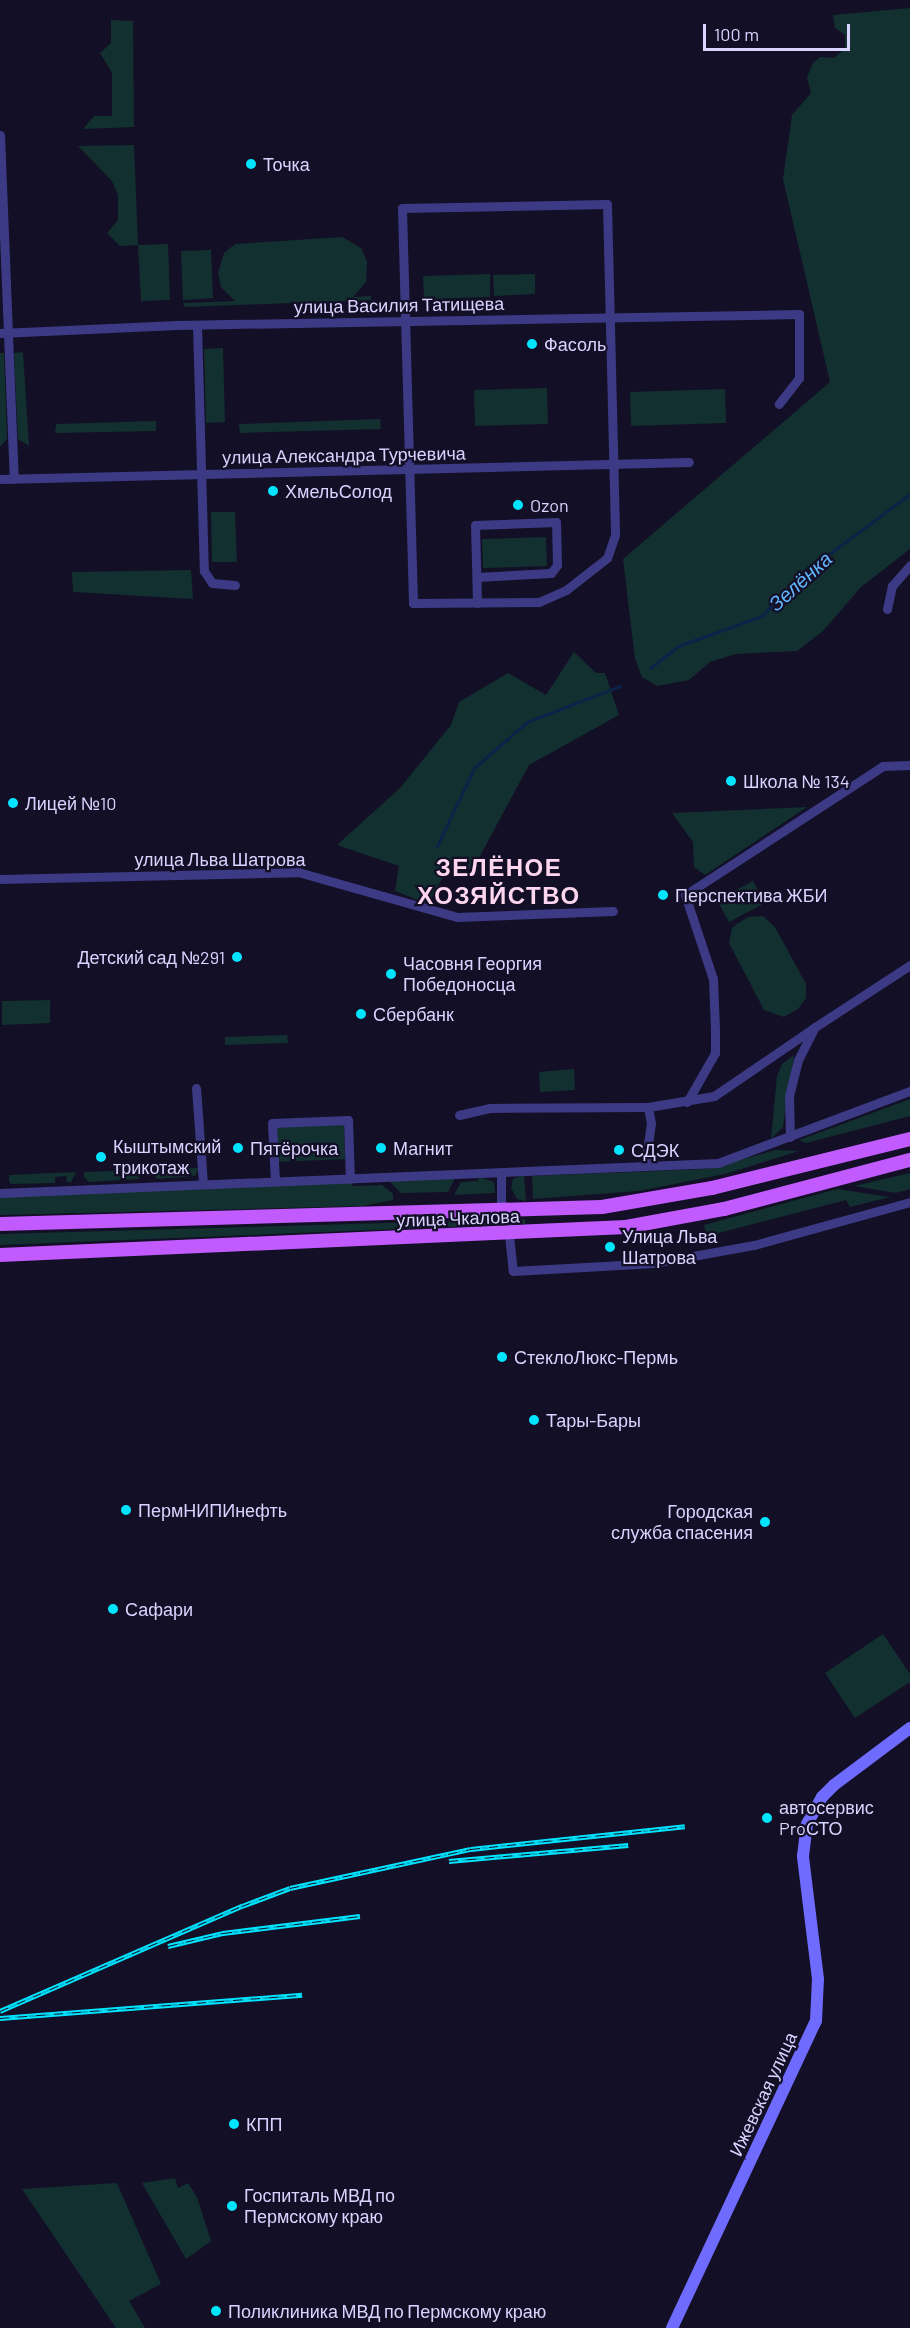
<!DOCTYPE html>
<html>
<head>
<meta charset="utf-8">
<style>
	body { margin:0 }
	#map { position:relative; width:910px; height:2328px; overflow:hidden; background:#130f26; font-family:Barlow,sans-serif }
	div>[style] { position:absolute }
	.green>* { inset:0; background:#12302f }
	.stream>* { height:3px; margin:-1.5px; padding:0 1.5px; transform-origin:1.5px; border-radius:1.5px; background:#0c2248 }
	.street>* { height:9px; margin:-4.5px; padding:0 4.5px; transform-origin:4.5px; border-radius:4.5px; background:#3d3a85 }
	.secondary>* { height:12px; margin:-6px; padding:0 6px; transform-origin:6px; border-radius:6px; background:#6f6bff }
	.primary>* { height:14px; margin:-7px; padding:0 7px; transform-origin:7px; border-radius:7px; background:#c25bff }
	.rail>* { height:5px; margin-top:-2.5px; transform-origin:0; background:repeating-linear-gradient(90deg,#130f26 0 9px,#00e5ff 0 18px); box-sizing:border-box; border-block:2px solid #00e5ff }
	.dots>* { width:16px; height:16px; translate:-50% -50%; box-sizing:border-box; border:3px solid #130f26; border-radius:50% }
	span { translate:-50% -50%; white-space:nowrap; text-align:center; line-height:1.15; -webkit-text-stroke:4.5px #130f26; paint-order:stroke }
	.poi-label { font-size:18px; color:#d9d4ff }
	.left { translate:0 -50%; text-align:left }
	.right { translate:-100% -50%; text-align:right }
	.street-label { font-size:18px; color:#d9d4ff }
	.water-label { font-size:20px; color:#62b6ff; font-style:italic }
	.district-label { font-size:24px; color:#ffd6f0; font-weight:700; letter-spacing:1.5px }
	.scale { position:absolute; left:703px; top:24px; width:147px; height:27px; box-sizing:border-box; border:3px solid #d9d4ff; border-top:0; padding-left:8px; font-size:18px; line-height:21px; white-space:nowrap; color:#d9d4ff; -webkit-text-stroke:4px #130f26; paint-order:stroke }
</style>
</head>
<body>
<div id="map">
	<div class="green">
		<div style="clip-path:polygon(910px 8px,910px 549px,861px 587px,823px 631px,797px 651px,736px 654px,710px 662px,689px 680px,657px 686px,642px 677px,635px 659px,623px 559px,830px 382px,783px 179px,792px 115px,811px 93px,807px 77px,813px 63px,820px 57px,834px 58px,845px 49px,845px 35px,835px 28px,833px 15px)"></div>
		<div style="clip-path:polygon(111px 20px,133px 21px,134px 127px,83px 129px,94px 116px,112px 116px,112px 73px,100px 53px,111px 43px)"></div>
		<div style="clip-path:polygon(134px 145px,138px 245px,168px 244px,170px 300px,141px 301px,138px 245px,120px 246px,107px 233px,118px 220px,118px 195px,112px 181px,78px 146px)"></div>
		<div style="clip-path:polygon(342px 237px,361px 248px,367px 261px,366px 282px,353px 297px,371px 296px,371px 300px,184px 307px,183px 303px,235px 301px,221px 287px,218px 273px,224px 253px,235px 244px)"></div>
		<div style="clip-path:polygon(211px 250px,213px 298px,183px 300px,181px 251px)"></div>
		<div style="clip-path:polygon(490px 274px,490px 297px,424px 299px,423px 276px)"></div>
		<div style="clip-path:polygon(535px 274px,535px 294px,494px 296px,493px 275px)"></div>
		<div style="clip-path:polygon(223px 348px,225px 422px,206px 423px,204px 349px)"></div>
		<div style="clip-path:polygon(23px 352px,29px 446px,18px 439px,14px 353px)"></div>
		<div style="clip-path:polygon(0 353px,4px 353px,7px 439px,0 447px)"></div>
		<div style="clip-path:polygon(547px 388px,548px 424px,475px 426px,474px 390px)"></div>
		<div style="clip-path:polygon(725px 389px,726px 423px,631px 426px,630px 392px)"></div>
		<div style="clip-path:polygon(380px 419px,381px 429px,240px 433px,239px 424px)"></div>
		<div style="clip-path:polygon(156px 421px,156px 431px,55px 433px,56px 424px)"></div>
		<div style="clip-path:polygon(211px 512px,235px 512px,237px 562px,212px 562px)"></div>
		<div style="clip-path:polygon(546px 537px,547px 566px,483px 568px,482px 539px)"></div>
		<div style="clip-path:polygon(191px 570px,193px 599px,73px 592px,72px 572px)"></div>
		<div style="clip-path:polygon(574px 652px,596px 673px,605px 673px,619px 715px,529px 765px,473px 869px,448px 868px,428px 904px,395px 891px,399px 866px,337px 845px,400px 788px,451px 725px,459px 702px,508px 673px,546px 695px)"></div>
		<div style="clip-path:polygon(807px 807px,705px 875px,694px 867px,693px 842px,672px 813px)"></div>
		<div style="clip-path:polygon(753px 881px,765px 903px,729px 922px,717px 900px)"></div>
		<div style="clip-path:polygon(763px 916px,775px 927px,806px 984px,806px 998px,798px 1009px,784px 1017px,764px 1010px,729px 943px,732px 928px,737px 924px,748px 917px)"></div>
		<div style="clip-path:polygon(50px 1000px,50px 1023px,2px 1025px,2px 1001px)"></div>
		<div style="clip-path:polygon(287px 1035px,288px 1043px,225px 1045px,225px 1037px)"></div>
		<div style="clip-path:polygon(794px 1055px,783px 1127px,771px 1139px,777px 1076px,782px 1064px)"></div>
		<div style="clip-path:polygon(574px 1069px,575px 1090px,540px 1092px,539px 1072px)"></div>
		<div style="clip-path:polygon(910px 1099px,910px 1116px,806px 1143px,799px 1140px)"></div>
		<div style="clip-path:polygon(344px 1123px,345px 1159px,277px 1162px,275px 1125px)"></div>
		<div style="clip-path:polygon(776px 1150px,799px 1151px,725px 1174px,639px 1191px,533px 1199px,532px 1176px,707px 1169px)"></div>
		<div style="clip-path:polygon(199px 1168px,195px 1176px,157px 1179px,150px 1170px)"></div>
		<div style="clip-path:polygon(142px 1170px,138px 1179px,89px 1182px,84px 1177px,84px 1172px)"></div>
		<div style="clip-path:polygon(76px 1172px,71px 1182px,67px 1182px,66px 1176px,55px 1177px,55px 1183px,11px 1184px,9px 1181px,9px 1175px)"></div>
		<div style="clip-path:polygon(910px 1173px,910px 1189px,896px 1193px,854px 1186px)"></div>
		<div style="clip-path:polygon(524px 1175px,526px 1201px,517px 1199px,511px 1188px,513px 1179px)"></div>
		<div style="clip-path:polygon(479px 1177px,494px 1182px,495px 1193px,454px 1195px,461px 1182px,478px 1181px)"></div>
		<div style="clip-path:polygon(455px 1178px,448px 1192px,401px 1193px,388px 1180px)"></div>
		<div style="clip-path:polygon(351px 1182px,352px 1186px,382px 1185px,393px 1194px,393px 1200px,363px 1206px,0 1215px,0 1196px)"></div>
		<div style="clip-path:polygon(837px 1189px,890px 1197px,850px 1207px,846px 1200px,707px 1236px,704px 1225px)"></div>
		<div style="clip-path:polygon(525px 1219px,525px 1224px,0 1245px,0 1234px)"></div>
		<div style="clip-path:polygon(883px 1634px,910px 1674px,910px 1682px,855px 1718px,825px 1673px)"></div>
		<div style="clip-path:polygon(175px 2178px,178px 2188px,188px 2183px,197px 2197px,211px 2241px,186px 2259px,142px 2183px)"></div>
		<div style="clip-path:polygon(117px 2183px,161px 2284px,129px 2301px,145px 2328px,116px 2328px,22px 2189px)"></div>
	</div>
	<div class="stream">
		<div style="left:650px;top:668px;width:36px;rotate:-38deg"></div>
		<div style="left:678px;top:646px;width:89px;rotate:-19.7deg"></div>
		<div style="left:762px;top:616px;width:58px;rotate:-46.4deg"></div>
		<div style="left:802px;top:574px;width:134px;rotate:-36.5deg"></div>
		<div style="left:437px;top:846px;width:86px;rotate:-64.6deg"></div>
		<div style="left:474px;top:768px;width:70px;rotate:-41deg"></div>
		<div style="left:527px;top:722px;width:100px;rotate:-21.2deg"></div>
	</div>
	<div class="street">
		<div style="left:0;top:135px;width:344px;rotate:87.7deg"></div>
		<div style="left:607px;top:204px;width:331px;rotate:88.6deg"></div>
		<div style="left:615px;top:535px;width:24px;rotate:109deg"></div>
		<div style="left:607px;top:558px;width:52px;rotate:142deg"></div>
		<div style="left:566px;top:590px;width:30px;rotate:156deg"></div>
		<div style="left:539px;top:602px;width:126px;rotate:179.5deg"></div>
		<div style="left:413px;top:603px;width:395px;rotate:-91.6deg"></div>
		<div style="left:402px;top:208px;width:205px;rotate:-1.1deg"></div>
		<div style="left:197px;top:325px;width:246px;rotate:88.4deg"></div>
		<div style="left:204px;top:571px;width:14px;rotate:56deg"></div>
		<div style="left:212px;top:583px;width:23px;rotate:5deg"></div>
		<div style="left:0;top:333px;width:177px;rotate:-2.6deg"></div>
		<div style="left:177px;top:325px;width:622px;rotate:-1.01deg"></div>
		<div style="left:799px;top:314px;width:64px;rotate:90deg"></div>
		<div style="left:799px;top:378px;width:33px;rotate:128deg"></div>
		<div style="left:0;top:479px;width:689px;rotate:-1.41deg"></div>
		<div style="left:477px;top:577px;width:74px;rotate:-3.1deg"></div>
		<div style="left:551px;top:573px;width:10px;rotate:-53deg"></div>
		<div style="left:557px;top:565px;width:43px;rotate:-91.3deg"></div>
		<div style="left:556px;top:522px;width:81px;rotate:177.9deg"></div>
		<div style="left:475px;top:525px;width:78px;rotate:88.5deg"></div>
		<div style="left:887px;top:609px;width:24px;rotate:-78deg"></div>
		<div style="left:892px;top:586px;width:28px;rotate:-49deg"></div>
		<div style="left:0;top:879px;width:298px;rotate:-1.3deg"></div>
		<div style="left:298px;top:872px;width:165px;rotate:15.8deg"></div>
		<div style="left:457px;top:917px;width:156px;rotate:-2.2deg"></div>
		<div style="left:196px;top:1088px;width:96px;rotate:85.8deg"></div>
		<div style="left:687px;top:1102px;width:56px;rotate:-60.3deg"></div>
		<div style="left:715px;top:1053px;width:24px;rotate:-90deg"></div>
		<div style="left:715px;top:1029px;width:50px;rotate:-92.3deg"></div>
		<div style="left:713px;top:979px;width:89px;rotate:-108.4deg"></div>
		<div style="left:685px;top:895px;width:236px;rotate:-33.1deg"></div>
		<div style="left:883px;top:766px;width:27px;rotate:-2deg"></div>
		<div style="left:459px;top:1115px;width:31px;rotate:-13deg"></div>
		<div style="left:489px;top:1108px;width:159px;rotate:-0.4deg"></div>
		<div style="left:648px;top:1107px;width:67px;rotate:-9.5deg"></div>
		<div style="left:714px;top:1096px;width:122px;rotate:-34.3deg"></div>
		<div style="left:790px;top:1137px;width:41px;rotate:-91.4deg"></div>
		<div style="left:789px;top:1096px;width:37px;rotate:-76deg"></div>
		<div style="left:798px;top:1060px;width:37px;rotate:-63deg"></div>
		<div style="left:815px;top:1027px;width:113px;rotate:-33.1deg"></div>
		<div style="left:645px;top:1166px;width:43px;rotate:-82.1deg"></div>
		<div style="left:651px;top:1123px;width:16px;rotate:-101deg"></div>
		<div style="left:275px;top:1181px;width:58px;rotate:-93deg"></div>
		<div style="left:272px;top:1123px;width:76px;rotate:-2.3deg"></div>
		<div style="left:348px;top:1120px;width:59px;rotate:88.1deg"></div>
		<div style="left:0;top:1193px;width:719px;rotate:-2.39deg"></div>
		<div style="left:718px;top:1163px;width:205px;rotate:-20.6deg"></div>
		<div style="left:501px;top:1211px;width:38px;rotate:-90deg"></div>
		<div style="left:509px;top:1235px;width:36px;rotate:84deg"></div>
		<div style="left:513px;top:1271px;width:141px;rotate:-3.2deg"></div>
		<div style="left:654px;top:1263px;width:102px;rotate:-10.2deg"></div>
		<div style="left:754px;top:1245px;width:162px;rotate:-15.4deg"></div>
	</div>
	<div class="secondary">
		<div style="left:672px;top:2328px;width:339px;rotate:-64.9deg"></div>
		<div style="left:816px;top:2021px;width:42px;rotate:-87.3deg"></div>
		<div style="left:818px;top:1979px;width:124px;rotate:-97deg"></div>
		<div style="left:803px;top:1856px;width:32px;rotate:-83deg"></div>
		<div style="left:807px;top:1824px;width:31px;rotate:-61deg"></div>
		<div style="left:822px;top:1797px;width:17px;rotate:-45deg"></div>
		<div style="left:834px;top:1785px;width:95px;rotate:-36.9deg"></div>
	</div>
	<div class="primary">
		<div style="left:0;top:1224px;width:602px;rotate:-1.62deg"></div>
		<div style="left:602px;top:1207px;width:112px;rotate:-9.8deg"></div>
		<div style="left:712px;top:1188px;width:204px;rotate:-13.9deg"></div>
		<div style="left:0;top:1255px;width:627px;rotate:-2.56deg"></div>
		<div style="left:626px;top:1227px;width:100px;rotate:-10.4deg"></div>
		<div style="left:724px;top:1209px;width:192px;rotate:-14.8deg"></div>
	</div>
	<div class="rail">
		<div style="left:449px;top:1861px;width:180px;rotate:-5.1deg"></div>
		<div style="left:168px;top:1946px;width:57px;rotate:-13.3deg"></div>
		<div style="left:223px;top:1933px;width:138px;rotate:-7.1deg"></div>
		<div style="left:0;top:2011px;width:264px;rotate:-23.5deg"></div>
		<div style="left:242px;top:1906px;width:51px;rotate:-20.6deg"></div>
		<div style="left:290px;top:1888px;width:185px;rotate:-12.2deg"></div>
		<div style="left:471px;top:1849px;width:215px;rotate:-6.1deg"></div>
		<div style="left:0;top:2018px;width:303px;rotate:-4.4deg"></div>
	</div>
	<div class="dots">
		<div style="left:251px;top:164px;background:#00e5ff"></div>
		<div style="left:532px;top:344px;background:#00e5ff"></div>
		<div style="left:273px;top:491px;background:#00e5ff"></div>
		<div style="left:518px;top:505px;background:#00e5ff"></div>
		<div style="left:731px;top:781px;background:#00e5ff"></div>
		<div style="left:13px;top:803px;background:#00e5ff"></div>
		<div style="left:663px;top:895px;background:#00e5ff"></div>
		<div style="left:237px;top:957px;background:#00e5ff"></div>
		<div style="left:391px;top:974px;background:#00e5ff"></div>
		<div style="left:361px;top:1014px;background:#00e5ff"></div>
		<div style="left:238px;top:1148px;background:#00e5ff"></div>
		<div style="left:381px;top:1148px;background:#00e5ff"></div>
		<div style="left:619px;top:1150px;background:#00e5ff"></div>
		<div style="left:101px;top:1157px;background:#00e5ff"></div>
		<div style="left:610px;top:1247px;background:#00e5ff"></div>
		<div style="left:502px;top:1357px;background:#00e5ff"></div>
		<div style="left:534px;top:1420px;background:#00e5ff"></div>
		<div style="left:126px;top:1510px;background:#00e5ff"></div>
		<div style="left:765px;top:1522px;background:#00e5ff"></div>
		<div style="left:113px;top:1609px;background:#00e5ff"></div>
		<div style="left:767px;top:1818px;background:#00e5ff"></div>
		<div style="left:234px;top:2124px;background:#00e5ff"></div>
		<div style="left:232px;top:2206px;background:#00e5ff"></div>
		<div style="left:216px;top:2311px;background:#00e5ff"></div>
	</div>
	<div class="poi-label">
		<span class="left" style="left:263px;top:164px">Точка</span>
		<span class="left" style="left:544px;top:344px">Фасоль</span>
		<span class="left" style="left:285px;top:491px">ХмельСолод</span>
		<span class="left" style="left:530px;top:505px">Ozon</span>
		<span class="left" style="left:743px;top:781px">Школа № 134</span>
		<span class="left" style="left:25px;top:803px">Лицей №10</span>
		<span class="left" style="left:675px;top:895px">Перспектива ЖБИ</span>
		<span class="right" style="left:225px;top:957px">Детский сад №291</span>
		<span class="left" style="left:403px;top:974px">Часовня Георгия<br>Победоносца</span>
		<span class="left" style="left:373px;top:1014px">Сбербанк</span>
		<span class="left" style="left:113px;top:1157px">Кыштымский<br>трикотаж</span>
		<span class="left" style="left:250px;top:1148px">Пятёрочка</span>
		<span class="left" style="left:393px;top:1148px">Магнит</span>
		<span class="left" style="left:631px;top:1150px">СДЭК</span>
		<span class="left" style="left:622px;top:1247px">Улица Льва<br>Шатрова</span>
		<span class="left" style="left:514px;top:1357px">СтеклоЛюкс-Пермь</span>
		<span class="left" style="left:546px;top:1420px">Тары-Бары</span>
		<span class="left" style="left:138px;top:1510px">ПермНИПИнефть</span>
		<span class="right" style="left:753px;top:1522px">Городская<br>служба спасения</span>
		<span class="left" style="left:125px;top:1609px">Сафари</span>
		<span class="left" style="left:779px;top:1818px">автосервис<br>ProСТО</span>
		<span class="left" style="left:246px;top:2124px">КПП</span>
		<span class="left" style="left:244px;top:2206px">Госпиталь МВД по<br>Пермскому краю</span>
		<span class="left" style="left:228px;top:2311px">Поликлиника МВД по Пермскому краю</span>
	</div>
	<div class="street-label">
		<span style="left:399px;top:305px;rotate:-1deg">улица Василия Татищева</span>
		<span style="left:344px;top:455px;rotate:-1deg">улица Александра Турчевича</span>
		<span style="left:220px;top:859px">улица Льва Шатрова</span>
		<span style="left:458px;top:1218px;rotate:-2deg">улица Чкалова</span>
		<span style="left:763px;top:2094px;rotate:-65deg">Ижевская улица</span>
	</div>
	<div class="water-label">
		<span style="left:800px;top:581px;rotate:-42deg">Зелёнка</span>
	</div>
	<div class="district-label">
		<span style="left:499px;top:881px">ЗЕЛЁНОЕ<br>ХОЗЯЙСТВО</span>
	</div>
	<div class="scale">100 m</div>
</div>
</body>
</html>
